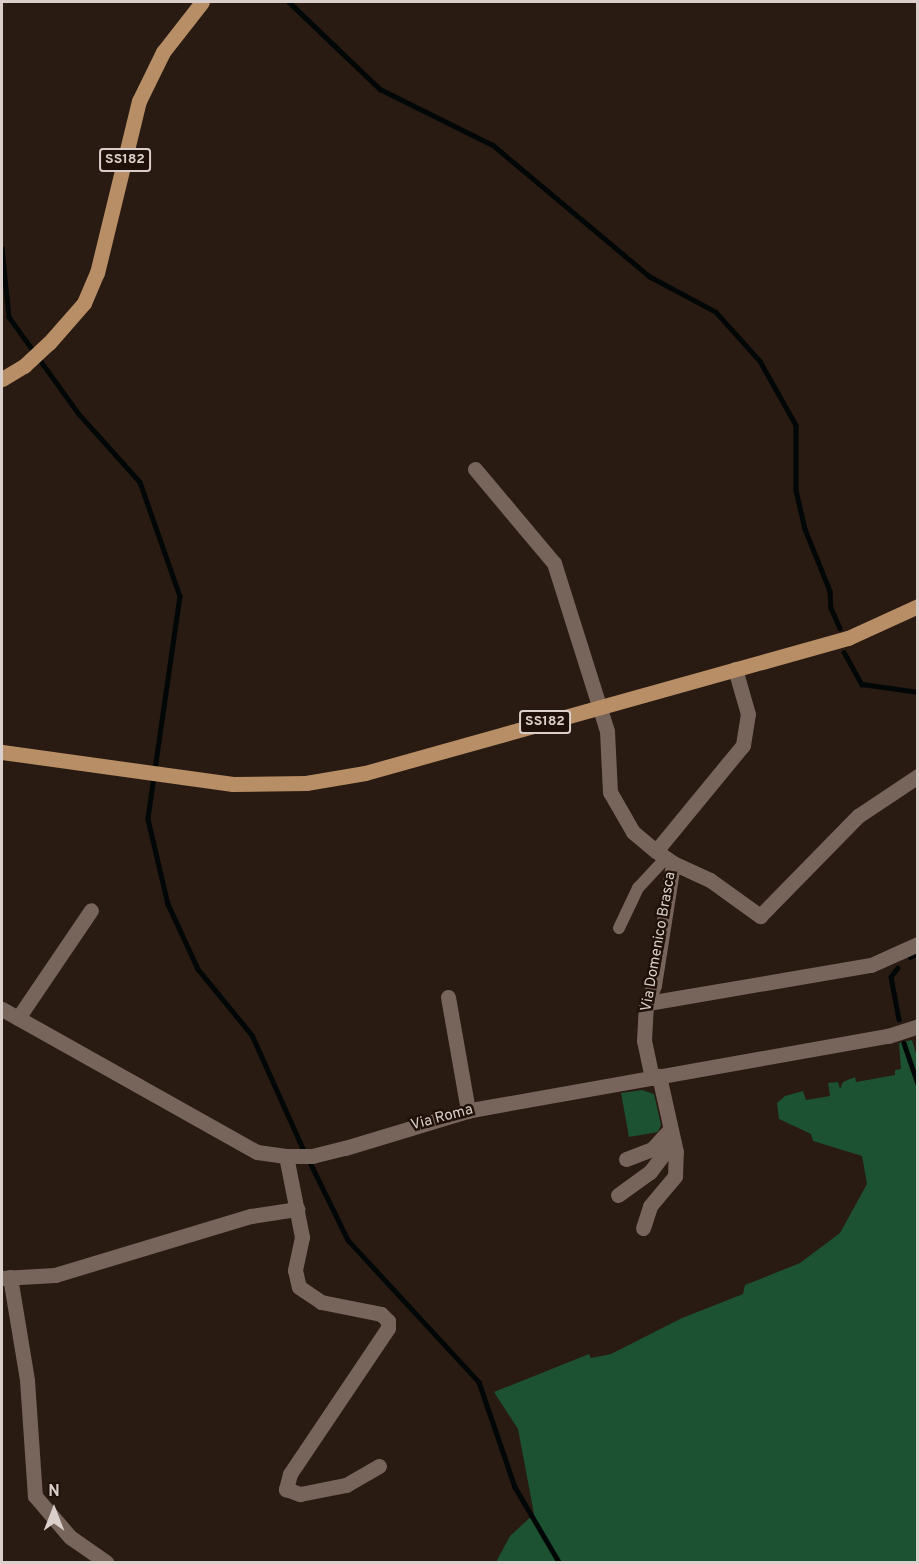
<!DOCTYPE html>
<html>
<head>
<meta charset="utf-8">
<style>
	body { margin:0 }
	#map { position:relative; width:919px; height:1564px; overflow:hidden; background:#291a12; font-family:Overpass,sans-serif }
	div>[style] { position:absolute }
	.green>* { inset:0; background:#1c5132 }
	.stream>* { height:4.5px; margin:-2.25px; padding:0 2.25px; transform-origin:2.25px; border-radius:2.25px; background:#010707 }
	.pedestrian>* { height:12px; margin:-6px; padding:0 6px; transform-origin:6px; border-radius:6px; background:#77645a }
	.minor>* { height:15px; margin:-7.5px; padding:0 7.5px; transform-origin:7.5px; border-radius:7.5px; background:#77645a }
	.tertiary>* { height:15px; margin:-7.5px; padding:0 7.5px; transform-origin:7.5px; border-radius:7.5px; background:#77645a }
	.primary>* { height:15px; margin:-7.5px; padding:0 7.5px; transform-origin:7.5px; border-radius:7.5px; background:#b78e65 }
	span { translate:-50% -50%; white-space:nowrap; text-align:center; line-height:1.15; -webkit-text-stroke:5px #1f1109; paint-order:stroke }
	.shield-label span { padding:2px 4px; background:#1f1109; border:2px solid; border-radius:4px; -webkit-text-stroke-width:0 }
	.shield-label { font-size:14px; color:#dacfca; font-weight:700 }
	.street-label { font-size:15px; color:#dacfca }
	.frame { position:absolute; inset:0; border:3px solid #dacfca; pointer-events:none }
	.north { position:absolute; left:24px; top:1480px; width:60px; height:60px; -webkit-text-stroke:4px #1f1109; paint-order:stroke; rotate:0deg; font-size:16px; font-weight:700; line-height:24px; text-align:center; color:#dacfca }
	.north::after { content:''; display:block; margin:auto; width:21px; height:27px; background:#dacfca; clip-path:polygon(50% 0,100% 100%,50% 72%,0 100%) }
</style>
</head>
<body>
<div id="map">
	<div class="green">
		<div style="clip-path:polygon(912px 1040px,918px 1060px,917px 1562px,496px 1562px,510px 1536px,534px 1514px,518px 1429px,494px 1392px,589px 1354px,591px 1358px,611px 1354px,682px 1318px,743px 1294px,745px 1285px,800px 1263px,840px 1233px,867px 1184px,862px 1156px,813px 1141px,811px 1134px,779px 1119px,777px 1103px,785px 1096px,803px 1091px,806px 1100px,830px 1096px,828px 1083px,838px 1082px,840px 1089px,843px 1082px,855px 1077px,856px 1082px,895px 1075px,895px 1070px,901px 1069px,899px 1043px)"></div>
		<div style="clip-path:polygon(642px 1090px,654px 1094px,661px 1125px,658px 1132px,629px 1137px,621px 1093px)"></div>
	</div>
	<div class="stream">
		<div style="left:289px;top:2px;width:126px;rotate:43.7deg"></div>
		<div style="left:380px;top:89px;width:126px;rotate:26.4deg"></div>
		<div style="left:493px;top:145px;width:204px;rotate:40deg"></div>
		<div style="left:649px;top:276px;width:76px;rotate:28.2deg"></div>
		<div style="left:716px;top:312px;width:66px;rotate:48.1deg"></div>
		<div style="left:760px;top:361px;width:73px;rotate:60.6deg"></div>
		<div style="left:796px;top:425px;width:65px;rotate:90deg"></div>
		<div style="left:796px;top:490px;width:40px;rotate:77deg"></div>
		<div style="left:805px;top:529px;width:67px;rotate:68deg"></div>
		<div style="left:830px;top:591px;width:17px;rotate:87deg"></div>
		<div style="left:831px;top:608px;width:22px;rotate:66deg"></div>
		<div style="left:2px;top:248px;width:69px;rotate:84.2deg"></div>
		<div style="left:9px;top:317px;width:120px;rotate:54.2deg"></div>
		<div style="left:79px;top:414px;width:91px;rotate:48.1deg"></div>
		<div style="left:140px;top:482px;width:121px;rotate:70.7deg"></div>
		<div style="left:180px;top:596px;width:225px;rotate:98.2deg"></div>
		<div style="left:148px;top:819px;width:87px;rotate:76.8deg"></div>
		<div style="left:168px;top:904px;width:72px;rotate:65.2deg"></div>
		<div style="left:198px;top:969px;width:85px;rotate:50.7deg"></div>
		<div style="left:252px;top:1035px;width:129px;rotate:65.8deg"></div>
		<div style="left:844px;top:652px;width:37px;rotate:61deg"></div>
		<div style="left:862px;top:684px;width:57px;rotate:8.1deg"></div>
		<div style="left:910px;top:957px;width:9px;rotate:-27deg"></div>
		<div style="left:898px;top:968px;width:11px;rotate:128deg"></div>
		<div style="left:891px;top:977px;width:43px;rotate:79.2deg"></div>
		<div style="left:904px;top:1043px;width:43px;rotate:71.1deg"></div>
		<div style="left:309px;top:1160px;width:89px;rotate:64deg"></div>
		<div style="left:348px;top:1240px;width:193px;rotate:47.3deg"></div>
		<div style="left:479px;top:1382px;width:111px;rotate:71.1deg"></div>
		<div style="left:515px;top:1487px;width:87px;rotate:59.6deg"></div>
	</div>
	<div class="pedestrian">
		<div style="left:619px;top:928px;width:44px;rotate:-64.6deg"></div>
		<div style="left:638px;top:888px;width:41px;rotate:-47deg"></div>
	</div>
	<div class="minor">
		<div style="left:475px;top:469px;width:123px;rotate:50deg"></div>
		<div style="left:554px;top:563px;width:176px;rotate:72.5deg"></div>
		<div style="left:607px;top:731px;width:61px;rotate:87.2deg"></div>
		<div style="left:610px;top:792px;width:46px;rotate:60.1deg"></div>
		<div style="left:633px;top:832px;width:30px;rotate:40deg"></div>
		<div style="left:673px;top:863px;width:41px;rotate:24.7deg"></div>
		<div style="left:710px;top:880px;width:62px;rotate:35.8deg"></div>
		<div style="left:760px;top:916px;width:140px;rotate:-45.6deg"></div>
		<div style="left:858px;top:816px;width:72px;rotate:-33.7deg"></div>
		<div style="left:448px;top:997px;width:116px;rotate:80deg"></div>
		<div style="left:648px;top:1003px;width:226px;rotate:-9.7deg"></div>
		<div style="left:871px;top:965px;width:51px;rotate:-24.1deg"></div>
		<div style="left:18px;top:1018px;width:130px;rotate:-55.9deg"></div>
		<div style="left:652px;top:1078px;width:38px;rotate:-102deg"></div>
		<div style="left:644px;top:1041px;width:34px;rotate:-87deg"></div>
		<div style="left:646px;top:1007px;width:23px;rotate:-70deg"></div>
		<div style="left:654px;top:985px;width:123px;rotate:-81.1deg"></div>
		<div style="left:673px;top:863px;width:21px;rotate:-145deg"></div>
		<div style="left:656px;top:851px;width:137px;rotate:-50.6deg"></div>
		<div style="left:743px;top:745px;width:31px;rotate:-81deg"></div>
		<div style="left:748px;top:714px;width:47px;rotate:-106.1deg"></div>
		<div style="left:286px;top:1156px;width:83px;rotate:78.8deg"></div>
		<div style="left:302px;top:1237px;width:34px;rotate:102deg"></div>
		<div style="left:295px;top:1270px;width:17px;rotate:77deg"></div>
		<div style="left:299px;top:1287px;width:27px;rotate:34deg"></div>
		<div style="left:321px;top:1302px;width:61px;rotate:11.3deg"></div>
		<div style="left:381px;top:1314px;width:10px;rotate:45deg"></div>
		<div style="left:388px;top:1321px;width:7px;rotate:90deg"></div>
		<div style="left:388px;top:1328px;width:176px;rotate:123.9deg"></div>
		<div style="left:290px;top:1474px;width:16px;rotate:105deg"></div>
		<div style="left:286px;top:1489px;width:15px;rotate:20deg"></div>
		<div style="left:300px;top:1494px;width:47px;rotate:-11.1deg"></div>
		<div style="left:346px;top:1485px;width:38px;rotate:-30deg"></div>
		<div style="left:626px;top:1159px;width:28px;rotate:-21deg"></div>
		<div style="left:652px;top:1149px;width:26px;rotate:-47deg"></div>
		<div style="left:618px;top:1195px;width:39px;rotate:-36deg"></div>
		<div style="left:650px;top:1172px;width:39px;rotate:-53deg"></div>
		<div style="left:643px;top:1228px;width:23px;rotate:-72deg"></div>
		<div style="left:650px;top:1206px;width:39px;rotate:-50deg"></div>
		<div style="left:675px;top:1176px;width:24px;rotate:-88deg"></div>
		<div style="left:676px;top:1152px;width:78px;rotate:-102.6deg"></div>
		<div style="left:10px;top:1277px;width:104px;rotate:80.6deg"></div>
		<div style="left:27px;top:1380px;width:116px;rotate:86.1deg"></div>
		<div style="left:35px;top:1496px;width:54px;rotate:49.5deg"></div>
		<div style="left:70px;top:1537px;width:44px;rotate:34.8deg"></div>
		<div style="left:2px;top:1278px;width:53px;rotate:-3.2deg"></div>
		<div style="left:55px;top:1275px;width:205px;rotate:-16.8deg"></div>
		<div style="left:251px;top:1216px;width:47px;rotate:-8.7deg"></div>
	</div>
	<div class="tertiary">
		<div style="left:2px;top:1009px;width:292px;rotate:29.3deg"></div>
		<div style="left:257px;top:1152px;width:29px;rotate:8deg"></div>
		<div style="left:286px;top:1156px;width:26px"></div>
		<div style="left:312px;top:1156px;width:34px;rotate:-14deg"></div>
		<div style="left:345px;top:1148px;width:132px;rotate:-16.8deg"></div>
		<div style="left:471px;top:1110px;width:424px;rotate:-10.1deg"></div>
		<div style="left:888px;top:1036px;width:32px;rotate:-18deg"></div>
	</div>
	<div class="primary">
		<div style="left:2px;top:379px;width:26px;rotate:-31deg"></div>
		<div style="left:24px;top:366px;width:34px;rotate:-43deg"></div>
		<div style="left:49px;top:343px;width:53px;rotate:-48.8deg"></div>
		<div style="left:84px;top:303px;width:33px;rotate:-67deg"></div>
		<div style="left:97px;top:273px;width:177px;rotate:-76.3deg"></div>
		<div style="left:139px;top:101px;width:55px;rotate:-63.9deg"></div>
		<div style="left:163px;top:52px;width:63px;rotate:-52deg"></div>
		<div style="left:2px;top:752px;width:233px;rotate:7.9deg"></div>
		<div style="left:233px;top:784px;width:73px;rotate:-0.8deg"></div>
		<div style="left:306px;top:783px;width:60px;rotate:-9.6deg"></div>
		<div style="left:365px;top:773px;width:502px;rotate:-15.62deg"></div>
		<div style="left:848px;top:638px;width:77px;rotate:-24.6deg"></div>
	</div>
	<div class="shield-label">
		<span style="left:125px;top:160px">SS182</span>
		<span style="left:545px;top:722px">SS182</span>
	</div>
	<div class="street-label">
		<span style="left:659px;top:942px;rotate:-80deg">Via Domenico Brasca</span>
		<span style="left:442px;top:1118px;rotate:-15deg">Via Roma</span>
	</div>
	<div class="frame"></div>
	<div class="north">N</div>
</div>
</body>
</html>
